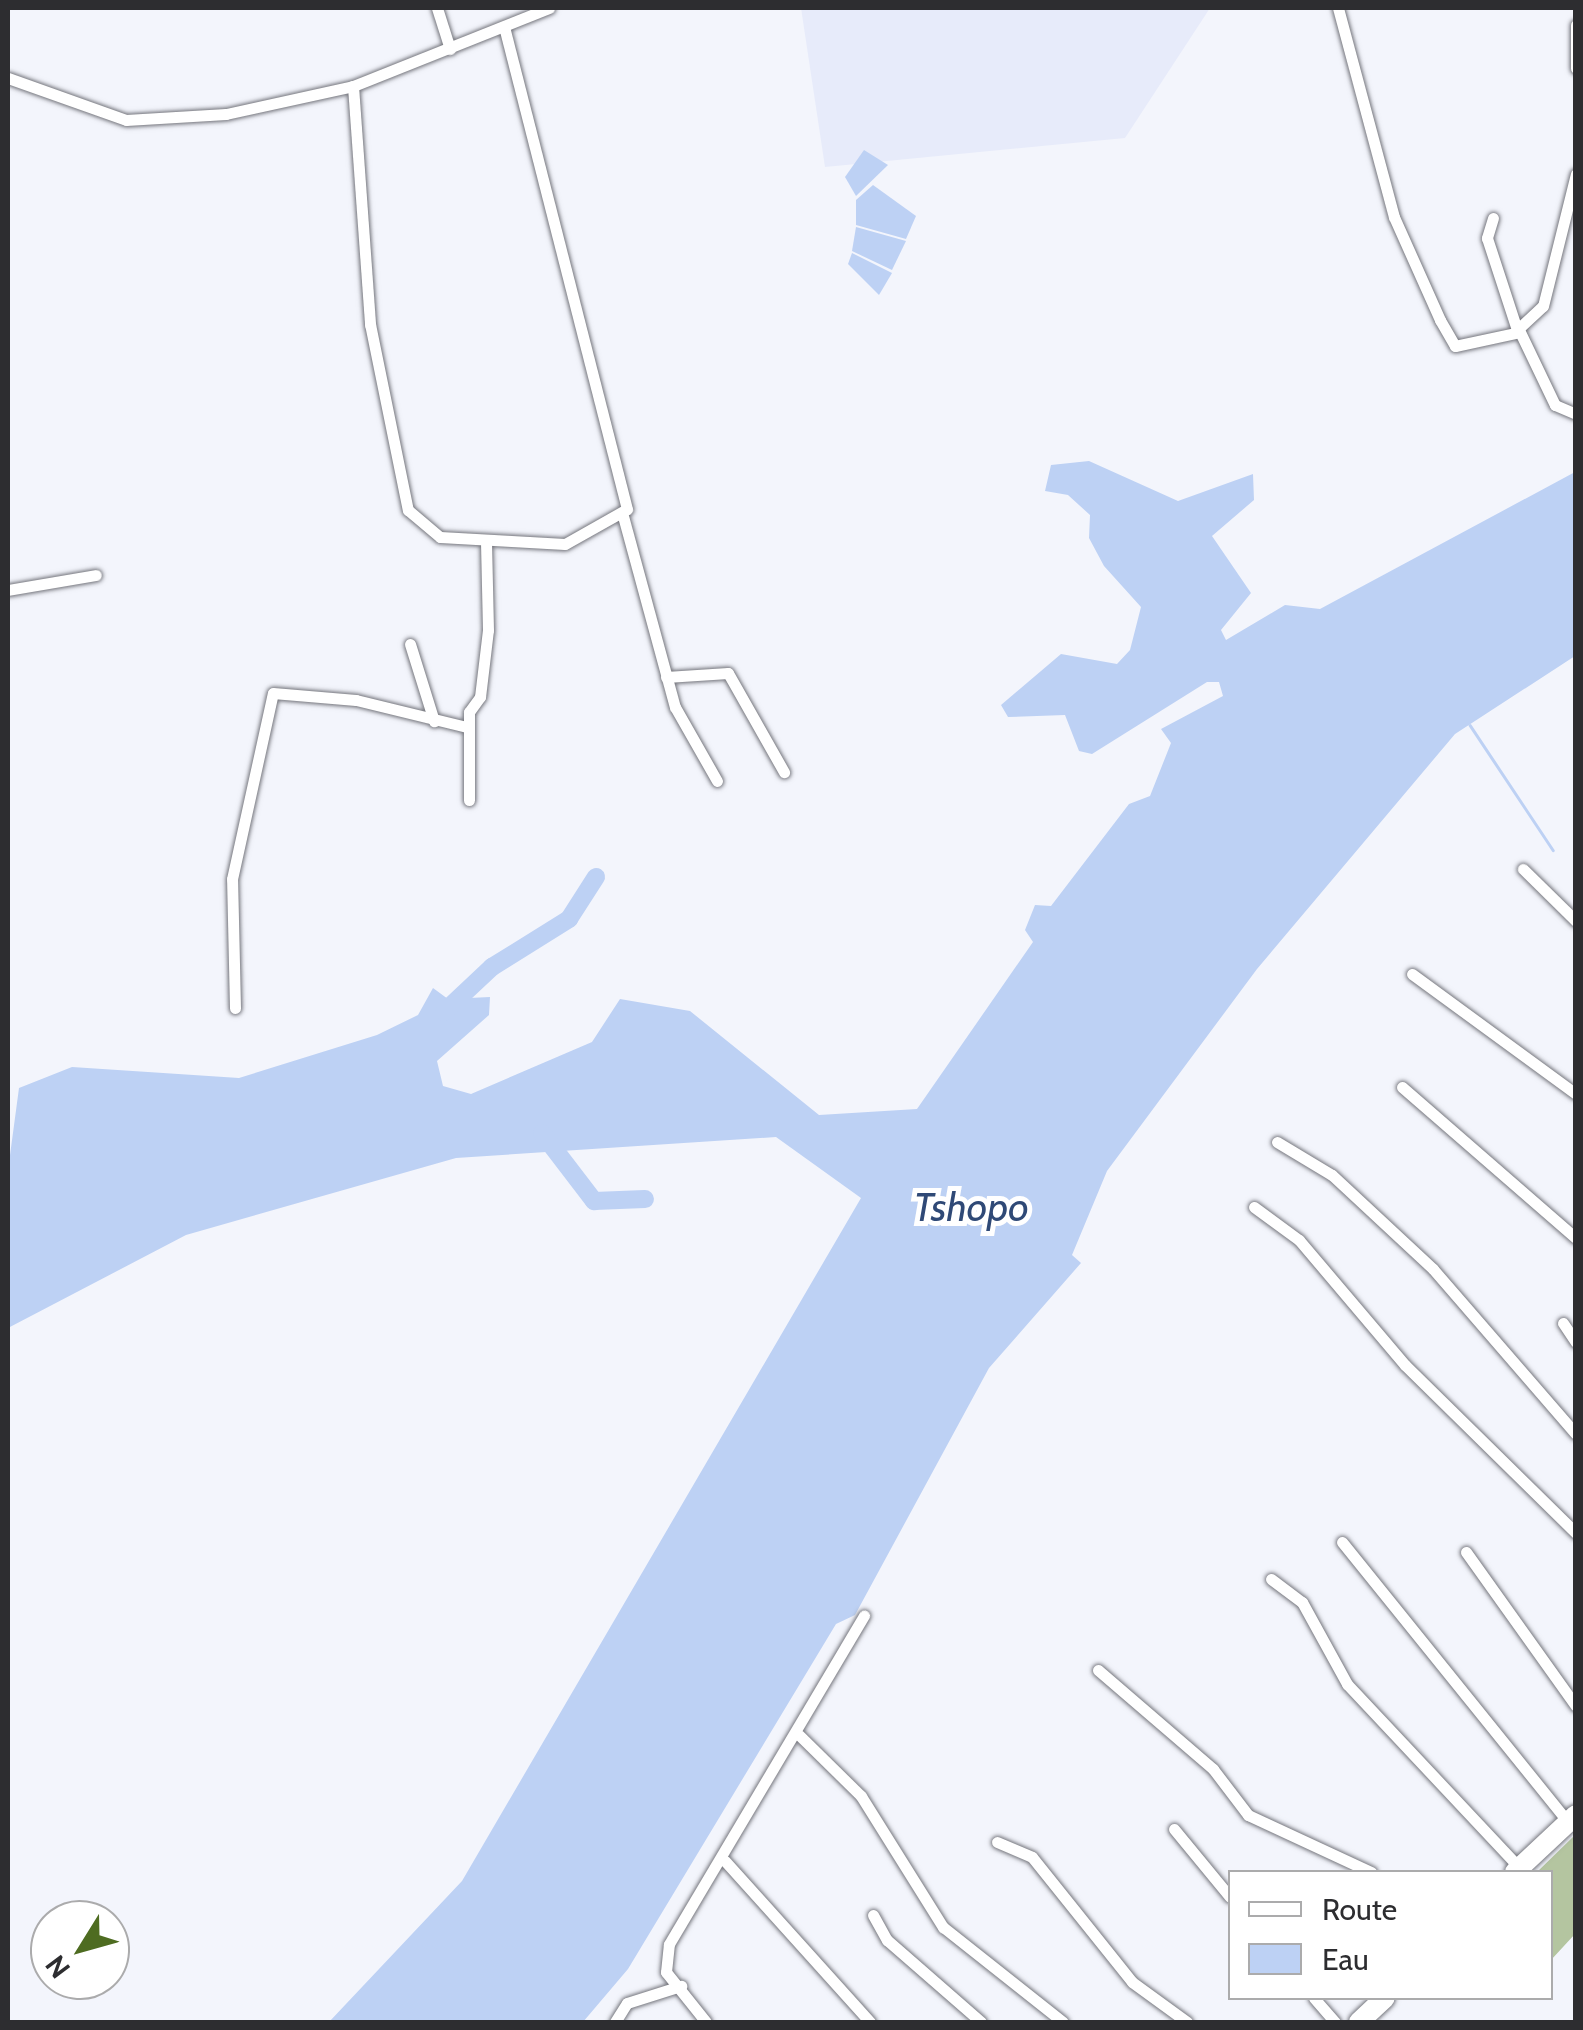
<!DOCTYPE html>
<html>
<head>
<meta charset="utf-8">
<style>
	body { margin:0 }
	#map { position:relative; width:1583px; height:2030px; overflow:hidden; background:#f3f5fc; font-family:Cabin,sans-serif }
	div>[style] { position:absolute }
	.built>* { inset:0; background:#e7ebfa }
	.forest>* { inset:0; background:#b4c5a0 }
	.water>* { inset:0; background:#bdd1f4 }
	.stream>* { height:2.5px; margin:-1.25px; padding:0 1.25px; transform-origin:1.25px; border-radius:1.25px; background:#bdd1f4 }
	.river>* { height:18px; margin:-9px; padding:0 9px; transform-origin:9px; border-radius:9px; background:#bdd1f4 }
	.roads { filter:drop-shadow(0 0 2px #75767d) drop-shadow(0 0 2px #75767d) }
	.minor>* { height:11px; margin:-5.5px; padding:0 5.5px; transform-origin:5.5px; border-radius:5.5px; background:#fff }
	.trunk>* { height:20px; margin:-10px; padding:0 10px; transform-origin:10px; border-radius:10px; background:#fff }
	span { translate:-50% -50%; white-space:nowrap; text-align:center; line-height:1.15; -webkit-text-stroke:10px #fff; paint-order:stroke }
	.water-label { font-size:40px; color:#2f4976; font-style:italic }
	.frame { position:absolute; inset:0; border:10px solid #2d2d30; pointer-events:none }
	.legend { position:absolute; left:1228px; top:1870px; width:325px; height:130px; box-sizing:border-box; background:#fff; border:2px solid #ababac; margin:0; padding:12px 18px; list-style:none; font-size:30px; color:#2d2d30 }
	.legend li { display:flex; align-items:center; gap:20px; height:50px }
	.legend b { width:50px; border:2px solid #ababac }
	.north { position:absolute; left:30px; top:1900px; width:100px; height:100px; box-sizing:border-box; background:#fff; border:2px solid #ababac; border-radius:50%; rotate:233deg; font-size:28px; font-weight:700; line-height:40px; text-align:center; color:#2d2d30 }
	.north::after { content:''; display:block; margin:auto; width:35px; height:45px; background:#4e6c21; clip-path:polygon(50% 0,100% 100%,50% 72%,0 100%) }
</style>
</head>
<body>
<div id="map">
	<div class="built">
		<div style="clip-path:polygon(801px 8px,1210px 8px,1125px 138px,825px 167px)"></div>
	</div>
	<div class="forest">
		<div style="clip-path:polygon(1575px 1835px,1575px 1934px,1551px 1960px,1550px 1872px,1537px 1872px)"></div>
	</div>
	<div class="water">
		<div style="clip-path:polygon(864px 150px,888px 165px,856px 196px,845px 177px)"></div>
		<div style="clip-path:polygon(873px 185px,916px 216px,906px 239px,856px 225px,856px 200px)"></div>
		<div style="clip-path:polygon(856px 227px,906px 241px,892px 270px,852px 251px)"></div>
		<div style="clip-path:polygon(852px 253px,892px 273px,879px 295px,848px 264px)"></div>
		<div style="clip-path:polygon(1089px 461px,1178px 501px,1253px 474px,1254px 500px,1212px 536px,1251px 593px,1221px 630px,1226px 640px,1285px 605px,1320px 609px,1575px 472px,1575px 656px,1455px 734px,1257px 969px,1107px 1171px,1072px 1255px,1081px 1263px,989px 1368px,855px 1615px,836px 1624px,628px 1969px,583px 2022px,329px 2022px,462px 1881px,861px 1198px,776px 1137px,456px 1158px,186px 1235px,8px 1328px,8px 1170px,19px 1088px,72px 1067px,239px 1078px,377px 1035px,418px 1015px,433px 988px,448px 999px,490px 997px,489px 1015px,437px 1061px,443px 1086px,471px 1094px,592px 1042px,620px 999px,690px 1011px,819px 1115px,917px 1109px,1033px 942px,1025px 930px,1035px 905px,1051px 906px,1129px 804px,1150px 796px,1171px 743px,1161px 729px,1223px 696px,1219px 682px,1207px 682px,1092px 754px,1079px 751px,1065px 715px,1008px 717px,1001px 705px,1061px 654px,1117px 664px,1130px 650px,1141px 607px,1104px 566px,1089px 538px,1090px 515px,1068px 495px,1045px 491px,1051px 465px)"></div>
	</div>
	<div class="stream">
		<div style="left:1470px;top:725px;width:150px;rotate:56.4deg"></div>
	</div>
	<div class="river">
		<div style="left:444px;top:1012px;width:66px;rotate:-43.2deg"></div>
		<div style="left:492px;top:967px;width:91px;rotate:-31.9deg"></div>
		<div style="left:569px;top:919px;width:50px;rotate:-57.3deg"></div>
		<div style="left:542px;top:1133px;width:86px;rotate:52.6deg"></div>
		<div style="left:594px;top:1201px;width:51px;rotate:-2.2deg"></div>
	</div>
	<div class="roads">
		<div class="minor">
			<div style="left:437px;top:8px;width:43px;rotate:72.4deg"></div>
			<div style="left:1338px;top:8px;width:216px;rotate:75deg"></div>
			<div style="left:1394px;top:217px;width:113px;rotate:65.9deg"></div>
			<div style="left:1440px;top:320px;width:30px;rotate:60deg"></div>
			<div style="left:1455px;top:346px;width:66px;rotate:-12.2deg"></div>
			<div style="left:1520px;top:332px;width:81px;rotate:64.4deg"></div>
			<div style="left:1555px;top:405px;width:23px;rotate:23deg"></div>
			<div style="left:1576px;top:25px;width:43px;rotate:90deg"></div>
			<div style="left:8px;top:78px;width:125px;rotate:19.6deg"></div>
			<div style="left:126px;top:120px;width:100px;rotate:-3.4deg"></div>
			<div style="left:226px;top:114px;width:130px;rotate:-12.4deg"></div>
			<div style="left:353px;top:86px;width:211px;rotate:-21.7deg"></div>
			<div style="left:353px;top:86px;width:239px;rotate:85.9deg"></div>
			<div style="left:370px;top:324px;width:190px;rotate:78.5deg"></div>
			<div style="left:408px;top:510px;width:42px;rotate:40.2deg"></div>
			<div style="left:440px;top:537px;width:125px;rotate:3.2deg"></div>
			<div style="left:565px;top:544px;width:71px;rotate:-29.4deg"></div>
			<div style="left:627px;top:509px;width:496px;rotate:-104.3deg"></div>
			<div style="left:1493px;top:218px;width:21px;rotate:107deg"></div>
			<div style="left:1487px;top:238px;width:97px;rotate:71.9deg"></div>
			<div style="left:1517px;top:330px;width:35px;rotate:-43deg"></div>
			<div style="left:1543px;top:306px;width:136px;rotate:-76deg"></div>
			<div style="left:623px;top:516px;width:198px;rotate:74.8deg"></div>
			<div style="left:675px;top:707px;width:85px;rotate:60.4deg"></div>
			<div style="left:8px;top:590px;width:89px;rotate:-9.7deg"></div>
			<div style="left:410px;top:644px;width:81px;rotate:72.7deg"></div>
			<div style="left:666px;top:677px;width:62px;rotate:-3.7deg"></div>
			<div style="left:728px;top:673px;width:114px;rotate:60.5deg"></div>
			<div style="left:469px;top:800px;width:88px;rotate:-90deg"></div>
			<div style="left:469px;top:712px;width:19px;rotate:-54deg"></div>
			<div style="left:480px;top:697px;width:67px;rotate:-83.2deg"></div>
			<div style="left:488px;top:630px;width:87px;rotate:-91.3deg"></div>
			<div style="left:1523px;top:869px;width:74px;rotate:44.5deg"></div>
			<div style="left:1412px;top:974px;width:203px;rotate:36.2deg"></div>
			<div style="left:235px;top:1008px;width:129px;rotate:-91.3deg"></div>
			<div style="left:232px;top:879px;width:190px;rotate:-77.6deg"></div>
			<div style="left:273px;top:693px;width:83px;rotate:4.8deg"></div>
			<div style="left:356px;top:700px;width:114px;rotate:13.7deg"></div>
			<div style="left:1402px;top:1087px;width:230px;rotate:41deg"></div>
			<div style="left:1277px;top:1142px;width:64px;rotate:31deg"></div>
			<div style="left:1332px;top:1175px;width:138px;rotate:42.9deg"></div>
			<div style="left:1433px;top:1269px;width:218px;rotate:49.1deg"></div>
			<div style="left:1254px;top:1207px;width:56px;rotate:36.3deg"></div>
			<div style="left:1299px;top:1240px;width:164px;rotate:49.7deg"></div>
			<div style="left:1405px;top:1365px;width:240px;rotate:44.5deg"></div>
			<div style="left:1563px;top:1323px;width:23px;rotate:56deg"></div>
			<div style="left:1342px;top:1542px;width:360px;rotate:51.1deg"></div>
			<div style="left:1466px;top:1552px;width:189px;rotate:54.5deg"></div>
			<div style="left:1271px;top:1579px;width:39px;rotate:37deg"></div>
			<div style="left:1302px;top:1602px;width:94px;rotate:61.2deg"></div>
			<div style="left:1347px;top:1684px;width:253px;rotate:46.8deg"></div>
			<div style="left:1098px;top:1670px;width:152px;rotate:40.7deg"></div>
			<div style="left:1213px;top:1769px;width:58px;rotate:52.7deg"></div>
			<div style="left:1248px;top:1815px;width:136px;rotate:24.9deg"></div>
			<div style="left:799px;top:1735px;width:87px;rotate:44.5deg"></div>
			<div style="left:861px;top:1796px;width:155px;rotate:58deg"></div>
			<div style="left:943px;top:1927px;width:153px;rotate:38.4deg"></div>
			<div style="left:1174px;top:1829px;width:88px;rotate:50.5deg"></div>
			<div style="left:997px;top:1842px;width:38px;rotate:23deg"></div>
			<div style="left:1032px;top:1857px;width:160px;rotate:51.3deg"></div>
			<div style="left:1132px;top:1982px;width:68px;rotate:36deg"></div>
			<div style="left:725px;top:1861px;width:217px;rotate:48deg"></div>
			<div style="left:873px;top:1915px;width:29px;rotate:61deg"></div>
			<div style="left:887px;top:1940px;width:125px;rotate:41.1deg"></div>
			<div style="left:1314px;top:1998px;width:32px;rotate:49deg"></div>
			<div style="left:615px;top:2022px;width:22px;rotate:-58deg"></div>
			<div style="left:627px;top:2003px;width:57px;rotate:-17.5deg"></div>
			<div style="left:706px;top:2022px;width:64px;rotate:-128.7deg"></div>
			<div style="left:666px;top:1972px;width:28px;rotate:-84deg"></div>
			<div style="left:669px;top:1944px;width:382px;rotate:-59.3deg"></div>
		</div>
		<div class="trunk">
			<div style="left:1515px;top:1872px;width:83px;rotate:-43.1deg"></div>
			<div style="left:1359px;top:2022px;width:35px;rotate:-43deg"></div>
		</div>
	</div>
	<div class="water-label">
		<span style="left:971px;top:1207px">Tshopo</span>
	</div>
	<div class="frame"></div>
	<ul class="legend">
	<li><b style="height:12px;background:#fff"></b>Route</li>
	<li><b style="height:28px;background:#bdd1f4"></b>Eau</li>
	</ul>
	<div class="north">N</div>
</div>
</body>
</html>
